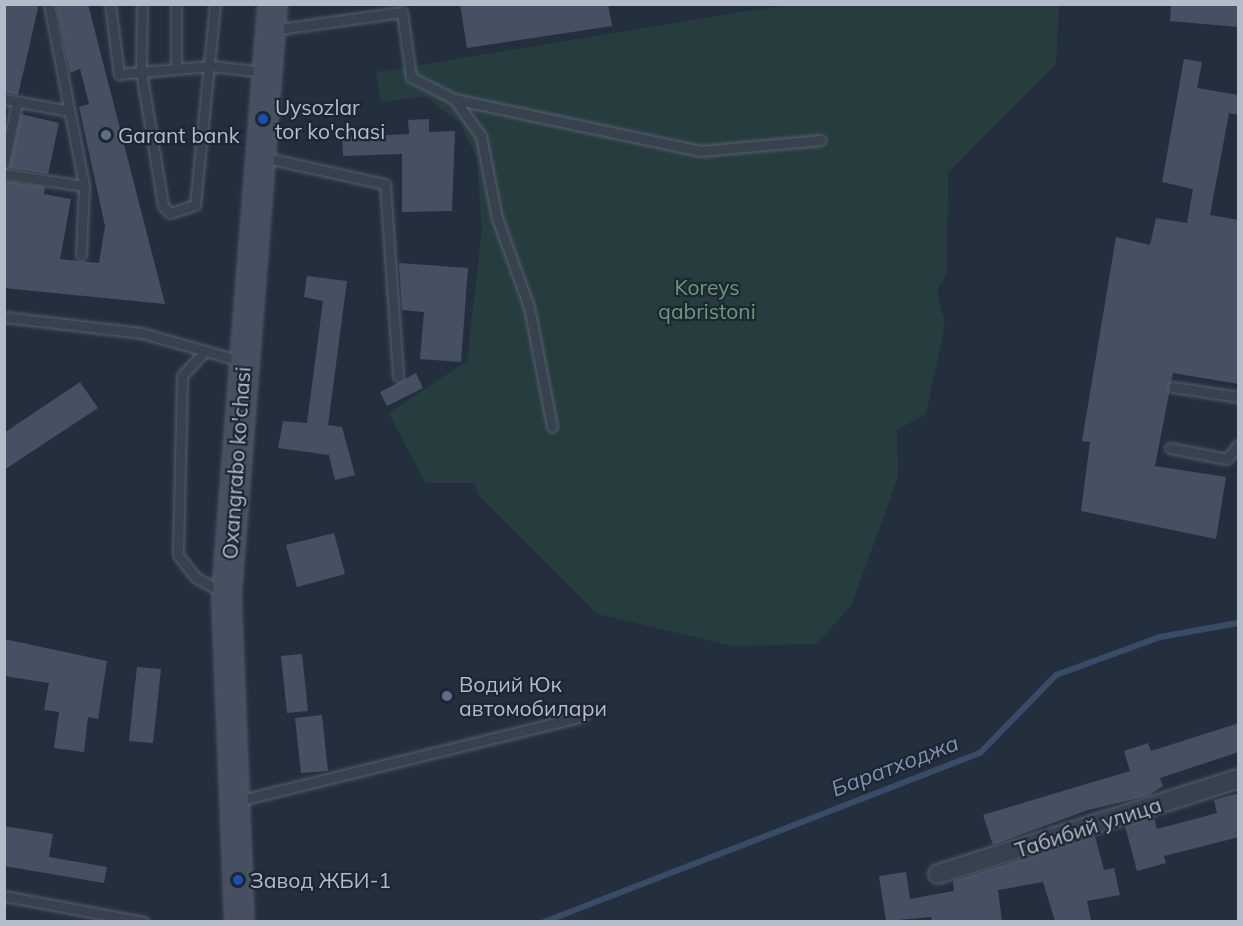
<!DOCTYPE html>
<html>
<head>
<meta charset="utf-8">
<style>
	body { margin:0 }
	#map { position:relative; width:1243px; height:926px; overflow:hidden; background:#242f3e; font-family:Mulish,sans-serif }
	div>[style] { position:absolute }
	.green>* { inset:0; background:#263c3f }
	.stream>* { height:6px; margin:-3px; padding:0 3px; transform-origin:3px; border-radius:3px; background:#394c67 }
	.building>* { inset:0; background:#455162 }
	.roads { filter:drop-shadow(0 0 2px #565f6c) drop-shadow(0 0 2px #565f6c) }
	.service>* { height:9px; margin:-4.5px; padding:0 4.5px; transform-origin:4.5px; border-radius:4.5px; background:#38414e }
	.minor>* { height:18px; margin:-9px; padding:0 9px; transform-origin:9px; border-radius:9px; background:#38414e }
	.secondary>* { height:27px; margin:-13.5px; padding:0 13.5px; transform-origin:13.5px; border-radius:13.5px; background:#465061 }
	.dots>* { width:16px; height:16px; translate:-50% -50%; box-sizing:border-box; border:3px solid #1d2633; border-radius:50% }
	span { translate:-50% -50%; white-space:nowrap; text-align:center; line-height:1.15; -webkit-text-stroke:4.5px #1d2633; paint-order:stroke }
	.poi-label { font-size:21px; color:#b4bcc9 }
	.left { translate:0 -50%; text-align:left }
	.park-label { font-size:21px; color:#6b9a76 }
	.street-label { font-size:21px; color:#b4bcc9 }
	.water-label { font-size:22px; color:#7c92b1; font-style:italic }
	.frame { position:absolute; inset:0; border:6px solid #b4bcc9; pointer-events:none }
</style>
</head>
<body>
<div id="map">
	<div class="green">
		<div style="clip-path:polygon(786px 5px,1059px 5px,1056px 64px,948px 173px,947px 274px,937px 291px,945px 325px,926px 414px,897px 430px,898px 477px,852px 604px,817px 644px,733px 646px,597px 614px,479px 496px,475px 483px,425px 483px,389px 413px,467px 361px,482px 229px,477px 159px,460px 123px,425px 97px,381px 102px,376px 72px)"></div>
	</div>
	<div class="stream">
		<div style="left:544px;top:922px;width:468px;rotate:-21.2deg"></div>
		<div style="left:980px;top:753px;width:109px;rotate:-45.7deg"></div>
		<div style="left:1056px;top:675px;width:111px;rotate:-20.1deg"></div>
		<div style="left:1160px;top:637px;width:79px;rotate:-10.2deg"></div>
	</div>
	<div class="building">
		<div style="clip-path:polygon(4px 4px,39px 4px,18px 95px,4px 92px)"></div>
		<div style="clip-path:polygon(56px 4px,88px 4px,165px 304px,4px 288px,4px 181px,45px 187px,44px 194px,71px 199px,60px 259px,99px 263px,105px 226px,79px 107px,89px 104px,80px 69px,70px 73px)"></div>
		<div style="clip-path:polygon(460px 4px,608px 4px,612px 26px,467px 48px)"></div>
		<div style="clip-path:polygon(1171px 4px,1239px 4px,1239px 27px,1170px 21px)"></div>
		<div style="clip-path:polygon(1184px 59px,1202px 62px,1197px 88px,1239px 95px,1239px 115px,1229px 113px,1210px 215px,1239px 220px,1239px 384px,1173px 373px,1155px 466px,1226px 477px,1216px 539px,1081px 511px,1090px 442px,1082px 441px,1116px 237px,1150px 245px,1156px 218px,1187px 223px,1193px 189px,1162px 182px)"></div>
		<div style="clip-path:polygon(21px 114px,59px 123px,48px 174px,9px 168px)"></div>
		<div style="clip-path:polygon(429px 119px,429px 132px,455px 131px,452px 211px,402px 212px,402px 154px,343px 156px,342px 137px,409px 134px,408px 120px)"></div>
		<div style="clip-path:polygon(399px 263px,468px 268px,461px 362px,420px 359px,424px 312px,402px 310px)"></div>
		<div style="clip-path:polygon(307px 276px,347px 281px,328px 425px,342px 427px,355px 475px,335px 480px,329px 455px,278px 448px,283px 421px,307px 423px,323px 301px,304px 297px)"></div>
		<div style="clip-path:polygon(416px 373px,423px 388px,387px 406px,380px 392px)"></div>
		<div style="clip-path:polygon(80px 382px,98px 408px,4px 470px,4px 433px)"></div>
		<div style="clip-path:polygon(334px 533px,345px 574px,297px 587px,286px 545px)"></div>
		<div style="clip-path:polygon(4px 639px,107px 661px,98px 719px,88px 717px,84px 752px,54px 748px,59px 712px,44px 710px,49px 683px,4px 676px)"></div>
		<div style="clip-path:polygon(302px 654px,308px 711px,287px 713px,281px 656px)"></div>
		<div style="clip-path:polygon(137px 667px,161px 669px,153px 743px,129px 741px)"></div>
		<div style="clip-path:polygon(322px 715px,328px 771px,301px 773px,295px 718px)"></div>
		<div style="clip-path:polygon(1239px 723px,1239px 752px,1160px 778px,1163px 786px,1148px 796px,1088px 810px,993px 845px,983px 815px,1130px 771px,1124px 751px,1148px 743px,1151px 751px)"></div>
		<div style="clip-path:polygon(1239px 793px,1239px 837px,1164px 856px,1166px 863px,1137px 871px,1125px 826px,1154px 817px,1157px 829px,1217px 813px,1214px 800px)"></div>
		<div style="clip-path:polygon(4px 826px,53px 834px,49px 857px,107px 867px,104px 883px,4px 866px)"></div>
		<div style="clip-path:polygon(1095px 836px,1104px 870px,1114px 868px,1120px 895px,1087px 901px,1091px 921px,1055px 921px,1043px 882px,998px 890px,1002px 921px,932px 921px,931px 917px,886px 921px,879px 876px,906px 872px,910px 899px,954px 891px,953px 881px)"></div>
	</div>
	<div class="roads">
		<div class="service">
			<div style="left:49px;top:4px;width:185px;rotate:79.1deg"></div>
			<div style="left:84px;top:186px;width:69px;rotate:92.5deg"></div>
			<div style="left:110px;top:4px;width:71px;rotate:82.7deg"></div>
			<div style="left:119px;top:74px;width:92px;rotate:-5deg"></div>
			<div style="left:211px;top:66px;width:54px;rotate:6.3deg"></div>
			<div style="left:142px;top:4px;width:67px;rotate:90.9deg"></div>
			<div style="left:141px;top:71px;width:137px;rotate:80.7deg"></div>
			<div style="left:163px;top:206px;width:10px;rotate:45deg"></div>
			<div style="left:170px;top:213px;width:26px;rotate:-18deg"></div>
			<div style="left:195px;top:205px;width:202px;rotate:-84.3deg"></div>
			<div style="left:272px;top:30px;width:131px;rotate:-7.9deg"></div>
			<div style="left:402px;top:12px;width:66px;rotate:82.1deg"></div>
			<div style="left:411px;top:77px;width:48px;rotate:27.1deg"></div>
			<div style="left:454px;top:99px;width:251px;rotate:11.9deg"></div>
			<div style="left:700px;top:151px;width:121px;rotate:-5.2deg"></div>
			<div style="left:176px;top:66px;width:62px;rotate:-90deg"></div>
			<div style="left:4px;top:99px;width:66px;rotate:10.5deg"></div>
			<div style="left:454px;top:99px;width:46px;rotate:53.9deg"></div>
			<div style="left:481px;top:136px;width:84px;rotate:79deg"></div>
			<div style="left:497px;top:218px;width:95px;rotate:70.2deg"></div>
			<div style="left:529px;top:307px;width:122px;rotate:79.1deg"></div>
			<div style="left:262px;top:157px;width:126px;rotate:12.4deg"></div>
			<div style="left:385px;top:184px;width:193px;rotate:86.1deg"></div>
			<div style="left:4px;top:163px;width:62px;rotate:-78deg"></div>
			<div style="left:4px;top:174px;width:81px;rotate:8.5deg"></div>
			<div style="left:4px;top:317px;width:139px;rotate:6.6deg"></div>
			<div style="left:142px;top:333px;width:103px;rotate:15.8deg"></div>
			<div style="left:205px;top:351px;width:34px;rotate:133deg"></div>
			<div style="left:182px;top:376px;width:179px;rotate:91.3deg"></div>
			<div style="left:178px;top:555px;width:28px;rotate:52deg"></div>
			<div style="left:195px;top:577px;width:33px;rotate:29deg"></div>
			<div style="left:1173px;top:387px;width:66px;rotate:8.7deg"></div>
			<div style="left:1170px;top:448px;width:58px;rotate:10.9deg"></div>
			<div style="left:1227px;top:459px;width:18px;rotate:-52deg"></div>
			<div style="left:237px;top:801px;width:357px;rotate:-13.8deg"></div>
			<div style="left:4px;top:896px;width:142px;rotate:10.5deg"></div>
		</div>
		<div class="minor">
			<div style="left:938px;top:874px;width:315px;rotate:-17.6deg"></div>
		</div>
		<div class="secondary">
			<div style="left:239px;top:922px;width:328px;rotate:-92.3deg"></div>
			<div style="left:226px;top:594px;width:592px;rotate:-85.54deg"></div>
		</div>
	</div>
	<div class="dots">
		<div style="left:263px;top:119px;background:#1a4fb4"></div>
		<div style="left:106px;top:135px;background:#5c6f8a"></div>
		<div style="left:447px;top:696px;background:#5c6f8a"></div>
		<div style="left:238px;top:880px;background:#1a4fb4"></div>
	</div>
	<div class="poi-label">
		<span class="left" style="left:275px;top:119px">Uysozlar<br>tor ko'chasi</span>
		<span class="left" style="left:118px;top:135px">Garant bank</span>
		<span class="left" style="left:459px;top:696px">Водий Юк<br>автомобилари</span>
		<span class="left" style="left:250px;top:880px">Завод ЖБИ-1</span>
	</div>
	<div class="park-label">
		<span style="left:707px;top:299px">Koreys<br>qabristoni</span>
	</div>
	<div class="street-label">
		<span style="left:236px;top:463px;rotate:-86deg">Oxangrabo ko'chasi</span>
		<span style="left:1088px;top:827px;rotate:-18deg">Табибий улица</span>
	</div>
	<div class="water-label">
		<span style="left:895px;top:766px;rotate:-21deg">Баратходжа</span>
	</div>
	<div class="frame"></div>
</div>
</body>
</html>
